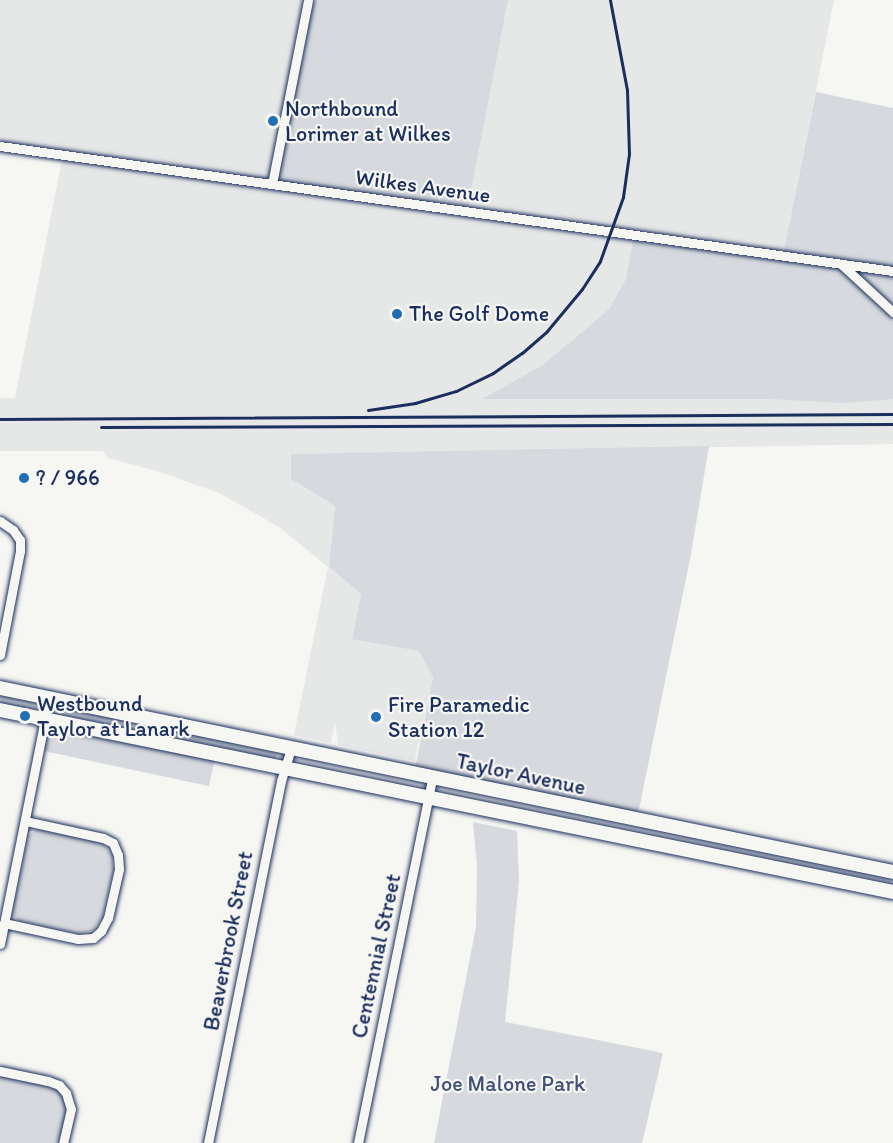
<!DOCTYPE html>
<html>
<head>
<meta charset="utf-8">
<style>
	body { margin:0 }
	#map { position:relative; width:893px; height:1143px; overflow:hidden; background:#f6f6f2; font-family:Itim,sans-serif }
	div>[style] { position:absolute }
	.built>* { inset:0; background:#e6e7e7 }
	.green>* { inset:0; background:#d6d9dd }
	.roads { filter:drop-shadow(0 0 2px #1b2f5e) drop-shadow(0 0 2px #1b2f5e) }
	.street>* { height:9px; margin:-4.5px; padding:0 4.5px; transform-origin:4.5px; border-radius:4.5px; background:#f6f6f2 }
	.secondary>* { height:14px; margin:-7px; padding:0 7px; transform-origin:7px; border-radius:7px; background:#f6f6f2 }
	.rail>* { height:3px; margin:-1.5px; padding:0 1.5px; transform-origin:1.5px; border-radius:1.5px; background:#1b2f5e }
	.dots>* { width:16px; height:16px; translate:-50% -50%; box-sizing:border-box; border:3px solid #f6f6f2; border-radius:50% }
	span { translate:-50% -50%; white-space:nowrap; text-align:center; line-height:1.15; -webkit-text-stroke:4.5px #f6f6f2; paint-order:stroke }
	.poi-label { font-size:22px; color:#1b2f5e }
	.left { translate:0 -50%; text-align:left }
	.street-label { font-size:22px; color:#1b2f5e }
	.park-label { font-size:22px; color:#405177 }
</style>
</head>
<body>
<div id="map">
	<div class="built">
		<div style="clip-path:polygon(0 0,308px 0,466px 211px,508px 0,834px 0,783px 255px,635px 235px,626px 279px,609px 309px,543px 365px,483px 399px,893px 399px,893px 444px,291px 454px,291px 479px,335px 505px,329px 567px,361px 594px,352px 638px,419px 651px,433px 677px,415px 761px,338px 745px,335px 722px,331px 743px,294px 735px,328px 567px,279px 527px,219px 493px,160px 472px,108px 458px,103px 451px,0 451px,0 398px,15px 398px,63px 155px,0 146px)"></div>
	</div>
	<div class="green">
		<div style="clip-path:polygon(308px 0,508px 0,467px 211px,272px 184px)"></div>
		<div style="clip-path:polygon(816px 92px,893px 108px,893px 271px,783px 255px)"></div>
		<div style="clip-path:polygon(634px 235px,893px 272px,893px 399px,844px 403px,769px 399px,482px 399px,543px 365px,609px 309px,626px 279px)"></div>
		<div style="clip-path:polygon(709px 446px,691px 554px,637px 819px,414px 774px,433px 677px,419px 651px,352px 639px,361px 594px,329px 567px,335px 506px,291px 479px,291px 454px)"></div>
		<div style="clip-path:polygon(0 695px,36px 702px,38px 708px,33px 711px,0 704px)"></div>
		<div style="clip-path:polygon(60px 707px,273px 751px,277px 755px,274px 759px,58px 716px,55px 710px)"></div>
		<div style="clip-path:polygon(45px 719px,216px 754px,209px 786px,39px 750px)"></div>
		<div style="clip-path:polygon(473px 822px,517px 831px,519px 881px,505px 1022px,663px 1053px,642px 1143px,434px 1143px,476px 927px,477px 866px)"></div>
		<div style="clip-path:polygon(37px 829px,101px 842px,112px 854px,113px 872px,103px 917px,94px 930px,80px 934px,19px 921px,12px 914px,28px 836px)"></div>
		<div style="clip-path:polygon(0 1071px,48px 1081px,70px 1100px,63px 1143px,0 1143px)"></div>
	</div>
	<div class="roads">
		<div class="street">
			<div style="left:0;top:146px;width:902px;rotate:7.97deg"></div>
			<div style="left:272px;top:184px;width:187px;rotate:-78.9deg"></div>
			<div style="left:841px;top:264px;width:71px;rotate:42.7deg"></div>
			<div style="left:0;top:521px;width:16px;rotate:35deg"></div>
			<div style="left:13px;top:530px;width:12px;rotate:55deg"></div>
			<div style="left:20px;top:540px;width:11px;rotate:90deg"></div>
			<div style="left:20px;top:551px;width:106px;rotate:100.9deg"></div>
			<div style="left:4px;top:923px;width:76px;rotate:12.2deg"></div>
			<div style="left:78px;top:939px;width:15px;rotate:-4deg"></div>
			<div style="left:93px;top:938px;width:11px;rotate:-41deg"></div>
			<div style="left:101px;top:931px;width:15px;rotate:-62deg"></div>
			<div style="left:108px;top:918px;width:50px;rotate:-77.3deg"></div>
			<div style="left:119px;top:869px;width:14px;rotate:-94deg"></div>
			<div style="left:118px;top:855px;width:13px;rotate:-113deg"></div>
			<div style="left:113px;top:843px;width:11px;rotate:-153deg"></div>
			<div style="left:103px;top:838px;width:80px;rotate:-167.7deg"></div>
			<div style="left:0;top:944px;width:250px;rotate:-78.7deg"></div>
			<div style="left:0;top:1071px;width:49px;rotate:11.8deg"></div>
			<div style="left:48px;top:1081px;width:12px;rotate:20deg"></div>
			<div style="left:59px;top:1085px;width:11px;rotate:49deg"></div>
			<div style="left:66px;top:1093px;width:17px;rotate:73deg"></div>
			<div style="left:71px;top:1109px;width:35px;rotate:103deg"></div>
			<div style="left:208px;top:1143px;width:369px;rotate:-78.6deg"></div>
			<div style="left:281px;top:781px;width:34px;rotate:-73deg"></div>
			<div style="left:358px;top:1143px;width:372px;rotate:-78.5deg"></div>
		</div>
		<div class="secondary">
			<div style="left:0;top:688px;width:912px;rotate:11.64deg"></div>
			<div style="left:0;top:710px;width:911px;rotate:11.52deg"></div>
		</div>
	</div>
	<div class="rail">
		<div style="left:368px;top:410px;width:48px;rotate:-8.5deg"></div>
		<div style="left:415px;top:403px;width:43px;rotate:-16.3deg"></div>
		<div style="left:456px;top:391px;width:41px;rotate:-25.9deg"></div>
		<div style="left:493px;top:373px;width:35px;rotate:-35deg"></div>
		<div style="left:522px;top:353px;width:33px;rotate:-41deg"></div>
		<div style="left:547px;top:331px;width:55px;rotate:-50.2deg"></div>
		<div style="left:582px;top:289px;width:33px;rotate:-57deg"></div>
		<div style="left:600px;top:261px;width:68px;rotate:-70.2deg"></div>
		<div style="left:623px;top:197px;width:43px;rotate:-82.1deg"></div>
		<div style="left:629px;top:154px;width:64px;rotate:-91.8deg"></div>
		<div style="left:627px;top:90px;width:92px;rotate:-100.7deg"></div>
		<div style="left:0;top:419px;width:893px;rotate:-0.32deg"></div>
		<div style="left:101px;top:427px;width:792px;rotate:-0.22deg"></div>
	</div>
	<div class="dots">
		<div style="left:273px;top:121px;background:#1f6fb2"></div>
		<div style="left:397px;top:314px;background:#1f6fb2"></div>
		<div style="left:24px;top:478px;background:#1f6fb2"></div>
		<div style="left:25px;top:716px;background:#1f6fb2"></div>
		<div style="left:376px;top:717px;background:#1f6fb2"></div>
	</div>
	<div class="poi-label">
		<span class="left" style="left:285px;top:121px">Northbound<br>Lorimer at Wilkes</span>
		<span class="left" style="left:409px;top:314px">The Golf Dome</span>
		<span class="left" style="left:36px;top:478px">? / 966</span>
		<span class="left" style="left:37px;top:716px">Westbound<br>Taylor at Lanark</span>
		<span class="left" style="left:388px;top:717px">Fire Paramedic<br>Station 12</span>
	</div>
	<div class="street-label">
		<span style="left:423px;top:186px;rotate:8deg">Wilkes Avenue</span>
		<span style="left:521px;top:774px;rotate:12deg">Taylor Avenue</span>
		<span style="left:228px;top:941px;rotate:-79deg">Beaverbrook Street</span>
		<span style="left:376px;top:956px;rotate:-78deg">Centennial Street</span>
	</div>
	<div class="park-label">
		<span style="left:508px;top:1084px">Joe Malone Park</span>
	</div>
</div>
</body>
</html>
